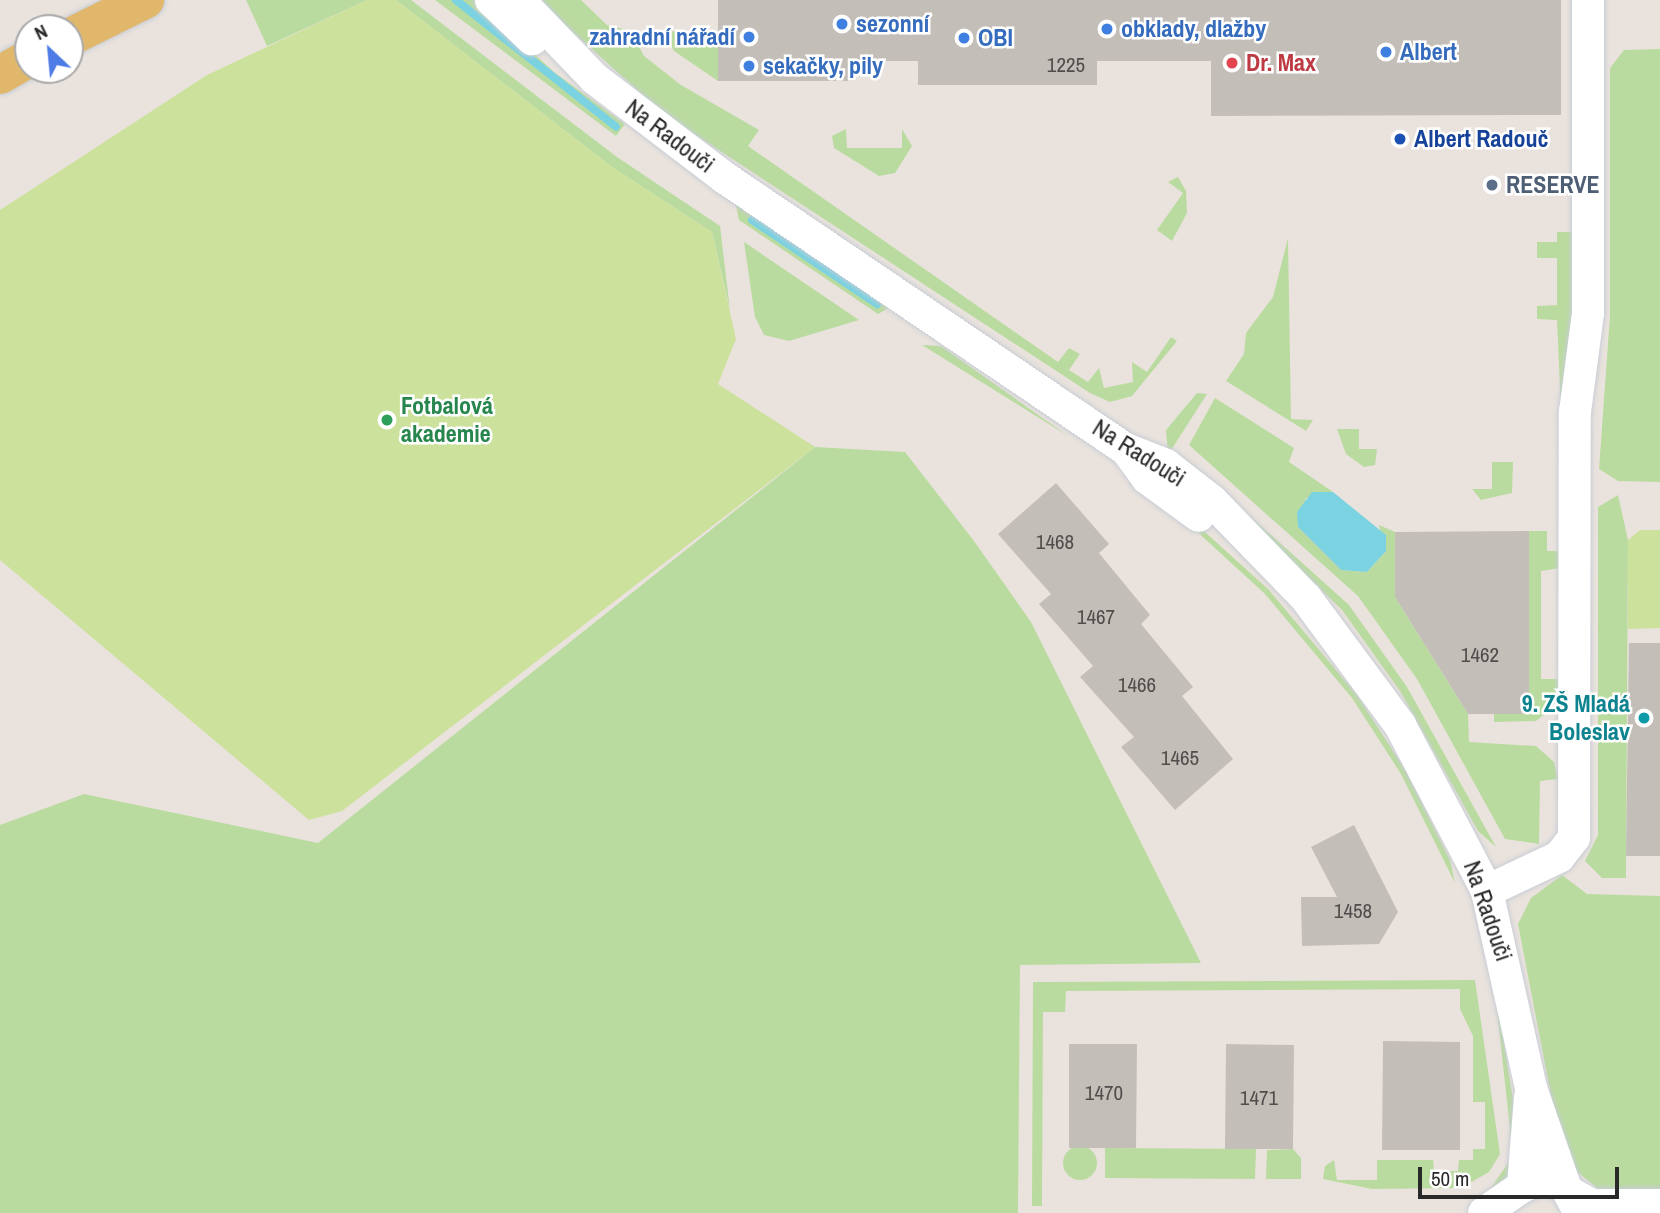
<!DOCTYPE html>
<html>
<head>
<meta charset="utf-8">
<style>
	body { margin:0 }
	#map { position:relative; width:1660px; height:1213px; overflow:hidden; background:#eae3dd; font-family:"Archivo Narrow",sans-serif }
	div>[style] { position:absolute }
	.green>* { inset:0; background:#badb9f }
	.round { border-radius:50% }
	.pitch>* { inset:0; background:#cce19c }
	.water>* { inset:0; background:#7bd2e1 }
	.stream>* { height:8px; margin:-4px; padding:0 4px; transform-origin:4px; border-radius:4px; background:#7bd2e1 }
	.building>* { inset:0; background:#c3beb8 }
	.roads { filter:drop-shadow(0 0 2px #c8cdd6) drop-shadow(0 0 2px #c8cdd6) }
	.minor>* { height:32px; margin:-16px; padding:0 16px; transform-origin:16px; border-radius:16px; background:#fff }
	.major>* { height:38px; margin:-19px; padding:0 19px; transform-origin:19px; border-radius:19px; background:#e1b86b }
	.dots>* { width:19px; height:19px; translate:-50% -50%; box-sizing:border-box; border:4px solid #fff; border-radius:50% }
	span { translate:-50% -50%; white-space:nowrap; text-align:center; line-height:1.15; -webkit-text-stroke:5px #fff; paint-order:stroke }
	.number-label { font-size:21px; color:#504e4d }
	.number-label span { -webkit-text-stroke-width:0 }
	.shop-label { font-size:24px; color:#366cbe; font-weight:700 }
	.left { translate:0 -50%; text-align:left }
	.right { translate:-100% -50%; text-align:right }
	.health-label { font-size:24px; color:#be3a42; font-weight:700 }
	.street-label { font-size:24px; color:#292929 }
	.transit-label { font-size:24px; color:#164399; font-weight:700 }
	.service-label { font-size:24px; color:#4e5e75; font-weight:700 }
	.leisure-label { font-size:24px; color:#27864d; font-weight:700 }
	.culture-label { font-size:24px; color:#0d838f; font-weight:700 }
	.north { position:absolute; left:14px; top:14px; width:70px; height:70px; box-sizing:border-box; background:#fff; border:2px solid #a9a9a9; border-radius:50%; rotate:334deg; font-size:19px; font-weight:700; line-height:28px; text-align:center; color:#292929 }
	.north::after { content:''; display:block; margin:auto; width:24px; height:32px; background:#4e7ce6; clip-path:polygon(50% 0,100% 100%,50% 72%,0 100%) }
	.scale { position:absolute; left:1418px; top:1167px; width:201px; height:32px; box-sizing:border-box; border:4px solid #292929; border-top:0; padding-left:9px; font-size:21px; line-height:24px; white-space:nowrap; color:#292929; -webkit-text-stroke:5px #fff; paint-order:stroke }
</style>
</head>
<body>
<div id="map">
	<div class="green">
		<div style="clip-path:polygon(246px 0,367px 0,267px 46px)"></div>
		<div style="clip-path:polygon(396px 0,411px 0,617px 157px,720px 226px,730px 310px,712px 232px,612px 167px)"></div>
		<div style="clip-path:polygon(435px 0,475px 0,554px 72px,625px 124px,616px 136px)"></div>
		<div style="clip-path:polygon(537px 0,581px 0,607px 25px,631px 31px,644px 56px,681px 85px,759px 130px,748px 146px,1058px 362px,1069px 348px,1080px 354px,1069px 370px,1088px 382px,1099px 368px,1104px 388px,1133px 382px,1132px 362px,1147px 372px,1171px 337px,1177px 341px,1132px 396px,1110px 402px,1090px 393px,665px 115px)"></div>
		<div style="clip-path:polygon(663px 31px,718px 33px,718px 81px,674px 51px)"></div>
		<div style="clip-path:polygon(1660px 49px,1660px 482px,1618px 481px,1599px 469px,1610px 315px,1610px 68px,1624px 50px)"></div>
		<div style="clip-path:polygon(846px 129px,847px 148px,902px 148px,902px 129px,912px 146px,895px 173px,879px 176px,834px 148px,832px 136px)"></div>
		<div style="clip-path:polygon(1178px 177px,1186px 191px,1187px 213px,1172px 241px,1157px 230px,1183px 193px,1168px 182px)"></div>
		<div style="clip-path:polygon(735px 200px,887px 304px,887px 309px,878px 314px,739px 220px)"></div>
		<div style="clip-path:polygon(1557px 232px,1574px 232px,1574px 315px,1561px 410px,1557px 320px,1537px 319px,1537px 306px,1557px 305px,1557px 258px,1537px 258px,1537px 242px,1557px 242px)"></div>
		<div style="clip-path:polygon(1288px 238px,1291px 419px,1313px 420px,1306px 431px,1226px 381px,1244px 354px,1246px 333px,1273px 297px)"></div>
		<div style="clip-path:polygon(744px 242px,859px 320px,789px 341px,764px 335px,755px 317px)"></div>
		<div style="clip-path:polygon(922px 345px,941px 346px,1068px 436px)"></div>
		<div style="clip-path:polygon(1197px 393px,1207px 394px,1168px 455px,1166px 430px)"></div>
		<div style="clip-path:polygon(1215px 398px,1294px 448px,1289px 462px,1333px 492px,1306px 498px,1298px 527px,1341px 570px,1367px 572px,1386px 551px,1379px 525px,1395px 532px,1395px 597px,1468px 714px,1469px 742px,1536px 746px,1554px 762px,1558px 779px,1540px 781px,1539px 844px,1505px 839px,1417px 679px,1358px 596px,1189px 445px)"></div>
		<div style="clip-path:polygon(1337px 429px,1359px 429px,1359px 449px,1377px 449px,1375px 465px,1364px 467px,1346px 454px)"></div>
		<div style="clip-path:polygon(815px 447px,905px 452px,974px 541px,1031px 622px,1201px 963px,1020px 965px,1018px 1213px,0 1213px,0 825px,84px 794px,318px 843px)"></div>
		<div style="clip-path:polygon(1183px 456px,1349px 605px,1407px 687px,1496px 847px,1478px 831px,1400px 691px,1342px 610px)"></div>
		<div style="clip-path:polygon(1492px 462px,1513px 462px,1512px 493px,1481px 500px,1472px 489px,1492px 489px)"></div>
		<div style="clip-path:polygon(1618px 495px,1628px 540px,1626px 878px,1602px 878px,1585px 861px,1598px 835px,1598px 507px)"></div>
		<div style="clip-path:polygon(1195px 523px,1269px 590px,1357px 695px,1406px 771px,1450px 860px,1455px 883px,1401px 774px,1352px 698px,1265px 594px,1192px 527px)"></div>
		<div style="clip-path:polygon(1529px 531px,1547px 531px,1547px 551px,1562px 551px,1560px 568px,1541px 571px,1541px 679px,1557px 679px,1559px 686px,1551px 709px,1536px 721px,1494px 722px,1494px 714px,1529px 714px)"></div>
		<div style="clip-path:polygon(1562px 875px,1587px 894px,1660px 896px,1660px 1194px,1606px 1195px,1576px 1171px,1559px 1137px,1518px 924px,1531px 898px)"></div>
		<div style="clip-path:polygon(1493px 974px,1519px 1137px,1509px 1177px,1486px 1195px,1513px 1156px)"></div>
		<div style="clip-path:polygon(1475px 980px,1500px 1154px,1489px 1172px,1461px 1188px,1372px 1189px,1323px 1179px,1325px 1166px,1334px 1160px,1337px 1180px,1377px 1180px,1377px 1160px,1433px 1160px,1434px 1171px,1458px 1171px,1459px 1160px,1473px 1160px,1473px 1149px,1485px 1149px,1485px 1102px,1473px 1102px,1473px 1036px,1460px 1009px,1460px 989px,1066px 991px,1065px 1012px,1043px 1012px,1042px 1206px,1032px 1206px,1033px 982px)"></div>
		<div class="round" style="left:1063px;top:1146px;width:34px;height:34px"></div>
		<div style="clip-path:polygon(1105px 1148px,1256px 1149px,1255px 1179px,1105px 1178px)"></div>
		<div style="clip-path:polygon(1293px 1149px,1301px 1158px,1301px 1179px,1266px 1179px,1267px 1150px)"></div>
	</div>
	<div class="pitch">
		<div style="clip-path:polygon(367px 0,396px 0,612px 167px,712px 232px,736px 339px,718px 384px,815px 447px,342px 811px,309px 820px,0 560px,0 210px,207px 75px)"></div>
		<div style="clip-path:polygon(1640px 530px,1660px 530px,1660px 628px,1628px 629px,1628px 540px)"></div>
	</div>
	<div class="water">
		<div style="clip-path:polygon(1312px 492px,1333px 492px,1386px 535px,1386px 551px,1367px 572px,1341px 570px,1298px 527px,1297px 512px)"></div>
	</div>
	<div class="stream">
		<div style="left:456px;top:0;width:204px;rotate:38.4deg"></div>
		<div style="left:752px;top:220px;width:151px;rotate:33.9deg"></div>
	</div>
	<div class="building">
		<div style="clip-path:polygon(718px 0,1561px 0,1561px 115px,1211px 116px,1211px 61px,1097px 61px,1097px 85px,918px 85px,918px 61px,855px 61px,855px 81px,718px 81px)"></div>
		<div style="clip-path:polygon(1056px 483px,1109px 544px,1099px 553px,1150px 615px,1141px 624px,1193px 687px,1182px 696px,1233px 759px,1175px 810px,1121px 747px,1134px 737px,1080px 677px,1093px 666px,1039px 604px,1051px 594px,998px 534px)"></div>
		<div style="clip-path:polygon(1529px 531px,1529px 714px,1468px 714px,1395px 597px,1395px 532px)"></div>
		<div style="clip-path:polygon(1629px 643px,1660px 643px,1660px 856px,1626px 856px)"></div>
		<div style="clip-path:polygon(1354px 825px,1398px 912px,1379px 944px,1302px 946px,1301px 897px,1337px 897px,1311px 847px)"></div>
		<div style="clip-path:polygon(1383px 1041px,1460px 1042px,1460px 1150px,1382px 1150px)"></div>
		<div style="clip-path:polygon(1069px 1044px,1137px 1044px,1136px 1148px,1069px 1148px)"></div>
		<div style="clip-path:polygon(1226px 1044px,1294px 1045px,1293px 1149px,1225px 1149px)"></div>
	</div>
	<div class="roads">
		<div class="minor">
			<div style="left:491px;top:0;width:57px;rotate:43.6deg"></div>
			<div style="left:519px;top:0;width:110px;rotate:46.1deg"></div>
			<div style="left:595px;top:79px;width:163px;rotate:37.3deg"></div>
			<div style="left:725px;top:178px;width:484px;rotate:34.1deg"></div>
			<div style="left:1126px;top:449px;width:43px;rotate:21.8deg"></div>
			<div style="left:1166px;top:465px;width:58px;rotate:38deg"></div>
			<div style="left:1212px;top:501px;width:135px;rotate:45.9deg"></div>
			<div style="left:1306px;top:598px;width:158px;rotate:53.5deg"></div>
			<div style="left:1400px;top:725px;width:187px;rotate:62.3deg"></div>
			<div style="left:1487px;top:891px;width:202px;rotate:77.4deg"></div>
			<div style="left:1531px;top:1088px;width:104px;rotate:70.9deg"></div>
			<div style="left:1126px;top:449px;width:36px;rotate:54deg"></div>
			<div style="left:1147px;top:478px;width:64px;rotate:36.2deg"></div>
			<div style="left:1487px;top:891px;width:80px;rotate:-25.3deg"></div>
			<div style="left:1559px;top:857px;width:24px;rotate:-52deg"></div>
			<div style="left:1574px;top:838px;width:426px;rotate:-89.9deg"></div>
			<div style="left:1575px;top:412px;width:100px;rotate:-82.5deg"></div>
			<div style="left:1588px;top:313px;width:313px;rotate:-90deg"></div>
			<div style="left:1523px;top:1186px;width:89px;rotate:-85.5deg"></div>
			<div style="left:1574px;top:1195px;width:21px;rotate:29deg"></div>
			<div style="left:1592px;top:1205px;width:68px"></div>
			<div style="left:1484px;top:1213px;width:47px;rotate:-34.7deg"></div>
			<div style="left:1523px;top:1186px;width:22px;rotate:-18deg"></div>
			<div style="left:1544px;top:1179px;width:22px;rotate:18deg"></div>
			<div style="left:1565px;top:1186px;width:31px;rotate:61deg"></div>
		</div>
		<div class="major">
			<div style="left:70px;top:37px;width:84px;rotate:-26.3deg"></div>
			<div style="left:0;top:75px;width:32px;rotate:-30deg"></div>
		</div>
	</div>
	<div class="dots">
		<div style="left:842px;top:24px;background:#3f7fe0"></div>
		<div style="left:1107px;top:29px;background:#3f7fe0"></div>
		<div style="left:749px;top:37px;background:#3f7fe0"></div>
		<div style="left:964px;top:38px;background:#3f7fe0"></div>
		<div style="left:1386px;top:52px;background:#3f7fe0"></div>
		<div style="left:1232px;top:63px;background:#e0444e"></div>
		<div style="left:749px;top:66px;background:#3f7fe0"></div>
		<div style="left:1400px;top:139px;background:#1a4fb4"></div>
		<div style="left:1492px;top:185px;background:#5c6f8a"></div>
		<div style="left:387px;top:420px;background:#2e9e5b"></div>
		<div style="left:1644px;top:718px;background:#0f9aa8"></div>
	</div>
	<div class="number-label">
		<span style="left:1066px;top:65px">1225</span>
		<span style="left:1055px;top:542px">1468</span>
		<span style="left:1096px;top:617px">1467</span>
		<span style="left:1480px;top:655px">1462</span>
		<span style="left:1137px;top:685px">1466</span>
		<span style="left:1180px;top:758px">1465</span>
		<span style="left:1353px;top:911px">1458</span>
		<span style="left:1104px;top:1093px">1470</span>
		<span style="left:1259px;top:1098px">1471</span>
	</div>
	<div class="shop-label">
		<span class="left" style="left:856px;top:24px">sezonní</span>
		<span class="left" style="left:1121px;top:29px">obklady, dlažby</span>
		<span class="right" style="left:735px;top:37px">zahradní nářadí</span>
		<span class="left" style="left:978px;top:38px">OBI</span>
		<span class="left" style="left:1400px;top:52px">Albert</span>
		<span class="left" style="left:763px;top:66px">sekačky, pily</span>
	</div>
	<div class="health-label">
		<span class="left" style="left:1246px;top:63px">Dr. Max</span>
	</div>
	<div class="street-label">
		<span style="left:670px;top:136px;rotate:37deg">Na Radouči</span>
		<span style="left:1139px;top:453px;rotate:32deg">Na Radouči</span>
		<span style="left:1488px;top:911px;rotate:71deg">Na Radouči</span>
	</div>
	<div class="transit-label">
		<span class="left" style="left:1414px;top:139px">Albert Radouč</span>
	</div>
	<div class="service-label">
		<span class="left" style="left:1506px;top:185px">RESERVE</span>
	</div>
	<div class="leisure-label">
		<span class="left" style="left:401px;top:420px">Fotbalová<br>akademie</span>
	</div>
	<div class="culture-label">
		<span class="right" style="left:1630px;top:718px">9. ZŠ Mladá<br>Boleslav</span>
	</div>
	<div class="north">N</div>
	<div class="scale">50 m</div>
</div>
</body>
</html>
